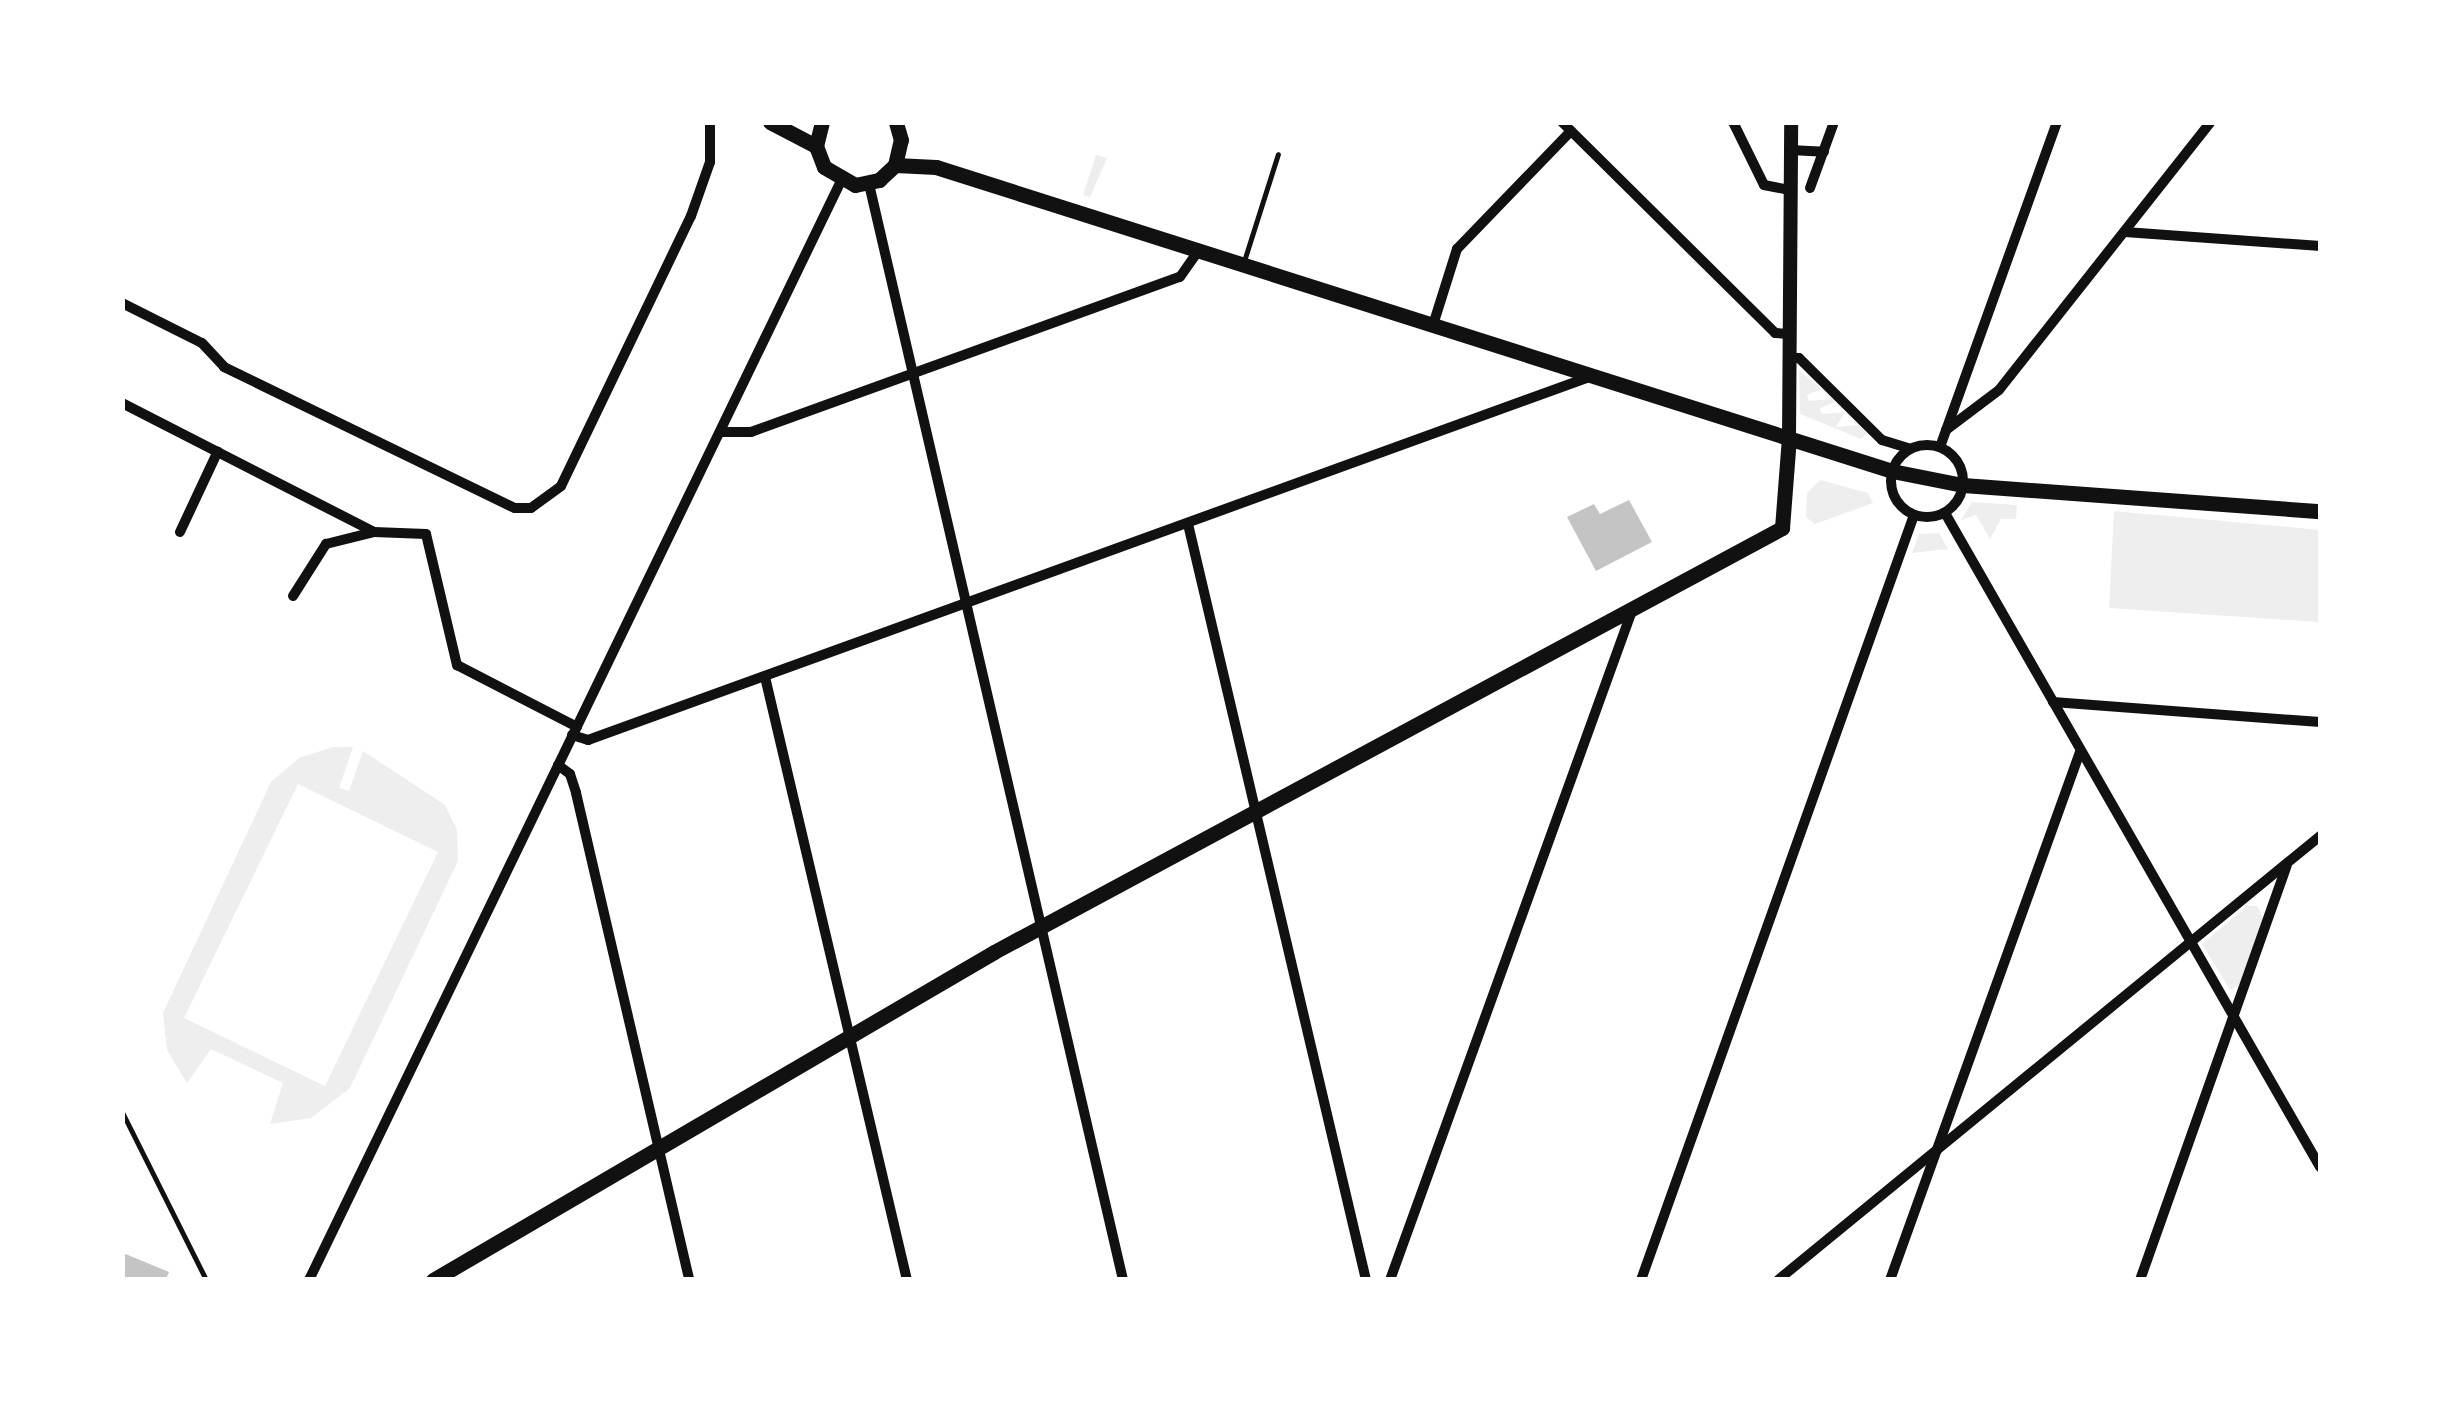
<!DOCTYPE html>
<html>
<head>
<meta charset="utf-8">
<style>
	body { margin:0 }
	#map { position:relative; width:2443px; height:1402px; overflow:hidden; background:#fff; font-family:Ubuntu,sans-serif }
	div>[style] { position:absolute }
	.green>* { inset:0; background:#eee }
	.building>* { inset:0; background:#c4c4c4 }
	.service>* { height:5px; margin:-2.5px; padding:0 2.5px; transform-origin:2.5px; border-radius:2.5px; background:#111 }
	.minor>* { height:10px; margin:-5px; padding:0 5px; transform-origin:5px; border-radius:5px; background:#111 }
	.minor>.ring { margin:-5px; padding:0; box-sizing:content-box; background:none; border:10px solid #111; border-radius:50% }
	.tertiary>* { height:14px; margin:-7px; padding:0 7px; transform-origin:7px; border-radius:7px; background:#111 }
	.secondary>* { height:15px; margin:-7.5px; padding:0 7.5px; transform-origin:7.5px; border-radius:7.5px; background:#111 }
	span { translate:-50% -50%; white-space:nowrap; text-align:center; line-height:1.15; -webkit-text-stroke:9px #fff; paint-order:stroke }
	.frame { position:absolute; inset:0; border:125px solid #fff; pointer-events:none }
</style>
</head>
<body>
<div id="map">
	<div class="green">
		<div style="clip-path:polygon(1096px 155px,1107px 158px,1090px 197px,1083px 195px)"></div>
		<div style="clip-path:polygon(1799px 370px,1821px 389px,1807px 395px,1809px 401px,1831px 399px,1835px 402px,1820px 408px,1822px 414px,1845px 412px,1836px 427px,1859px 425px,1867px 433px,1861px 439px,1800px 414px)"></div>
		<div style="clip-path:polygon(1820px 480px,1868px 493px,1873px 503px,1815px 524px,1806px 517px,1807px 493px)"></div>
		<div style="clip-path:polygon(1972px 502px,2017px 505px,2016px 519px,2001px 519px,1990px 539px,1976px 515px,1961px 520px)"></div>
		<div style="clip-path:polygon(2114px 511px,2320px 530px,2319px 622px,2109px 608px)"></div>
		<div style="clip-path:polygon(1939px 533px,1948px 549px,1912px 553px,1919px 534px)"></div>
		<div style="clip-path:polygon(evenodd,333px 747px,353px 747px,339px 788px,349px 791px,363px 751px,445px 805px,457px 830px,458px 861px,350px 1088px,311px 1118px,270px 1124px,283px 1083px,211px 1049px,187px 1083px,167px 1050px,163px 1013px,271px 782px,299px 758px,333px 747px,298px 784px,438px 852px,325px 1086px,184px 1018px,298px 784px)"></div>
		<div style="clip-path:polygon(2247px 906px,2257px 906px,2263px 918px,2239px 985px,2230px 990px,2202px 944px)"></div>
	</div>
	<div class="building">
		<div style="clip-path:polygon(1629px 500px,1652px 542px,1596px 571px,1567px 517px,1594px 504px,1600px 514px)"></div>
		<div style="clip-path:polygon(123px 1253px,169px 1272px,166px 1279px,122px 1279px)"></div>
	</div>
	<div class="service">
		<div style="left:1244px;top:261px;width:112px;rotate:-72.4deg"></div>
		<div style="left:122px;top:1112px;width:188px;rotate:63.4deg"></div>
	</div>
	<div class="minor">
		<div style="left:1562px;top:122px;width:300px;rotate:44.7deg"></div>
		<div style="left:1775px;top:333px;width:14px;rotate:4deg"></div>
		<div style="left:1733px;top:122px;width:70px;rotate:63.8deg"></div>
		<div style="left:1764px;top:185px;width:25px;rotate:11deg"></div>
		<div style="left:1790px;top:150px;width:34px;rotate:3deg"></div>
		<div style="left:869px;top:184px;width:1125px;rotate:76.95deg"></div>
		<div style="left:1810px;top:188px;width:70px;rotate:-70deg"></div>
		<div style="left:2125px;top:232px;width:196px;rotate:4.1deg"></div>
		<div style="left:122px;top:303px;width:89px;rotate:26.6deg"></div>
		<div style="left:202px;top:343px;width:33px;rotate:47deg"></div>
		<div style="left:224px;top:367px;width:323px;rotate:25.9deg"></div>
		<div style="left:515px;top:508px;width:16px"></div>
		<div style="left:531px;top:508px;width:37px;rotate:-36deg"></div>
		<div style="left:561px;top:486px;width:300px;rotate:-64.3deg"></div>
		<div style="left:691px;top:216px;width:57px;rotate:-70.6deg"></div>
		<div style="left:710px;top:162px;width:40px;rotate:-90deg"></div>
		<div style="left:1433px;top:325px;width:80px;rotate:-72.5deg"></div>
		<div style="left:1457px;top:249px;width:164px;rotate:-46deg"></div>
		<div style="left:1789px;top:358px;width:10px"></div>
		<div style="left:1799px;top:358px;width:117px;rotate:44.7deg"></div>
		<div style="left:1882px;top:440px;width:28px;rotate:17deg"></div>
		<div style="left:122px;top:403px;width:283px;rotate:27.1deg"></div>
		<div style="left:1946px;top:430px;width:66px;rotate:-37deg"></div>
		<div style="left:1999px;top:390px;width:342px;rotate:-51.7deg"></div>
		<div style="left:720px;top:432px;width:31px"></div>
		<div style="left:751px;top:432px;width:456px;rotate:-19.9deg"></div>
		<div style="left:1180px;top:277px;width:33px;rotate:-55deg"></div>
		<div class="ring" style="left:1891px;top:445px;width:62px;height:62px"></div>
		<div style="left:1940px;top:447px;width:345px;rotate:-70.2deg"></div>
		<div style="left:1945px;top:513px;width:754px;rotate:60.17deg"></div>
		<div style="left:1188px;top:524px;width:777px;rotate:76.75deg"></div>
		<div style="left:180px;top:532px;width:89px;rotate:-64.9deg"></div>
		<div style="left:293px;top:596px;width:62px;rotate:-57.6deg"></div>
		<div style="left:326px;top:544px;width:49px;rotate:-14deg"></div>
		<div style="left:374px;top:532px;width:52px;rotate:2.2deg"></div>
		<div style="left:426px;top:534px;width:135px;rotate:76.7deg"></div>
		<div style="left:457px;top:665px;width:135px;rotate:27.3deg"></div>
		<div style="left:765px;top:677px;width:619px;rotate:76.75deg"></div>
		<div style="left:2053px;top:702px;width:268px;rotate:4.3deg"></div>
		<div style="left:572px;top:735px;width:17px;rotate:17deg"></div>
		<div style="left:588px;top:740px;width:1068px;rotate:-19.93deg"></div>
		<div style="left:558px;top:765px;width:15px;rotate:37deg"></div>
		<div style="left:570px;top:774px;width:20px;rotate:72deg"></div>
		<div style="left:576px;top:793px;width:500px;rotate:76.9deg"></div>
		<div style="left:309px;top:1280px;width:1221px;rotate:-64.17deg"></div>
		<div style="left:1390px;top:1280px;width:715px;rotate:-70.12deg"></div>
		<div style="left:1641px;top:1280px;width:812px;rotate:-70.36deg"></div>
		<div style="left:1778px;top:1280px;width:701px;rotate:-39.32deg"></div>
		<div style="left:1890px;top:1280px;width:561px;rotate:-70.21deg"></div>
		<div style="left:2140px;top:1280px;width:439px;rotate:-70.5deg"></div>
	</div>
	<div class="tertiary">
		<div style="left:1789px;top:438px;width:316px;rotate:-89.6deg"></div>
	</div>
	<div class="secondary">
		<div style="left:770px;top:122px;width:52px;rotate:27.6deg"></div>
		<div style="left:822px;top:122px;width:25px;rotate:104deg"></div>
		<div style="left:816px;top:146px;width:22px;rotate:69deg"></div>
		<div style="left:824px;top:167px;width:36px;rotate:30deg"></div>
		<div style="left:855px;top:185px;width:25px;rotate:-12deg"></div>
		<div style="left:879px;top:180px;width:22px;rotate:-43deg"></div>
		<div style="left:895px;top:165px;width:26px;rotate:-77deg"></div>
		<div style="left:901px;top:140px;width:19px;rotate:-106deg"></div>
		<div style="left:895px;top:165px;width:41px;rotate:2.8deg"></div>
		<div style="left:936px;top:167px;width:1003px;rotate:17.64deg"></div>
		<div style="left:1892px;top:471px;width:72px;rotate:11.2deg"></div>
		<div style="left:1963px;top:485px;width:358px;rotate:4.2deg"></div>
		<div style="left:433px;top:1280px;width:650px;rotate:-30.31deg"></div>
		<div style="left:994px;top:952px;width:895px;rotate:-28.28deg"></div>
		<div style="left:1782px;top:528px;width:90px;rotate:-85.6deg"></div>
	</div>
	<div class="frame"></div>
</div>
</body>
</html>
